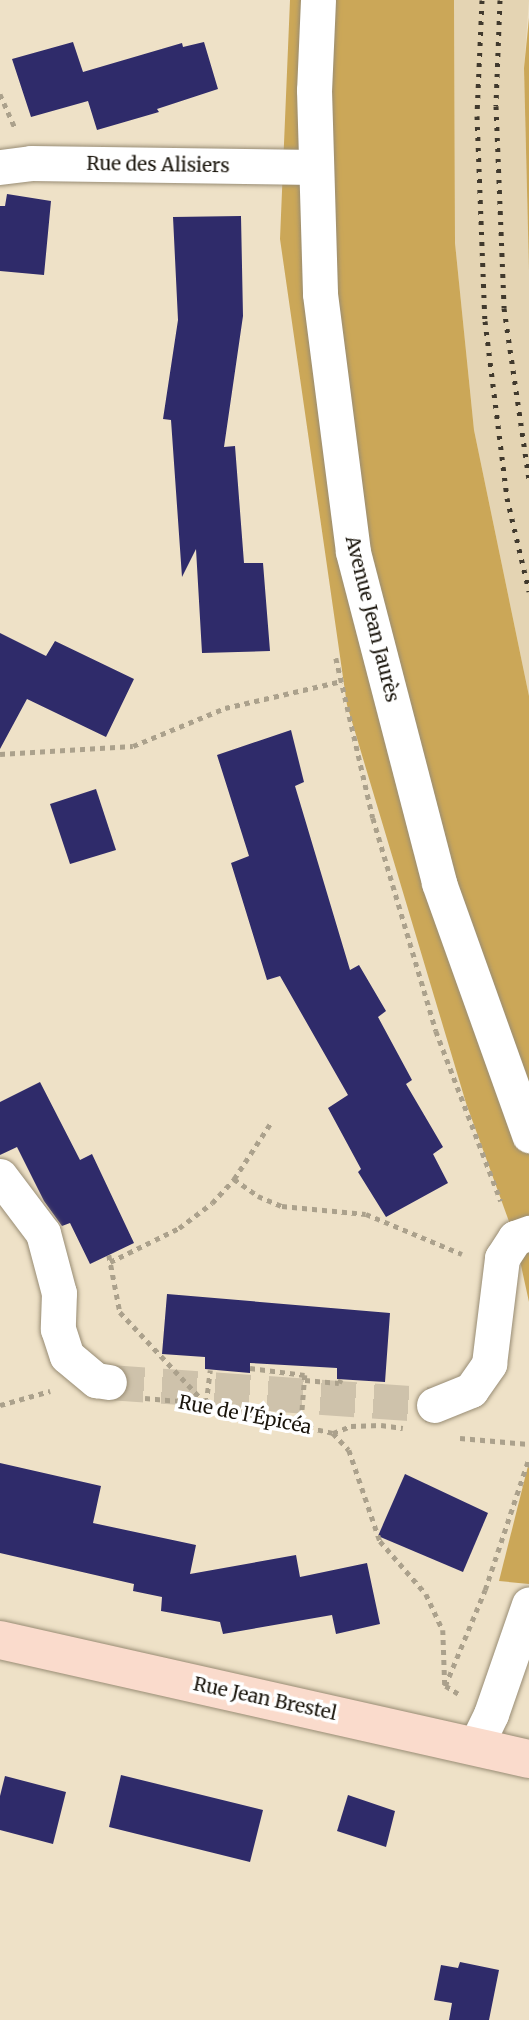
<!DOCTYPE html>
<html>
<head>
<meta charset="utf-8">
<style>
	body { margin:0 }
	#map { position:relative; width:529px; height:2020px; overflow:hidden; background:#eee1c7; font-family:Merriweather,serif }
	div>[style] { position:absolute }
	.built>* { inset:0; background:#e4d4b3 }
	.forest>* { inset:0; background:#cba758 }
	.building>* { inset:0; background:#2f2b6a }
	.street-tunnel>* { height:35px; margin-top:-17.5px; transform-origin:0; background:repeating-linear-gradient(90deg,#cec2ab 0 35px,transparent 0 53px) }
	.path>* { height:4.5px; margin-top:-2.25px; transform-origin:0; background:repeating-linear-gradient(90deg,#aba18c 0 5px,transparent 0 10px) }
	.roads { filter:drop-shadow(0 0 2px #988c74) drop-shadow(0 0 2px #988c74) }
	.street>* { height:35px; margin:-17.5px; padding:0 17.5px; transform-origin:17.5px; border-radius:17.5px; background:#fff }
	.secondary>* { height:38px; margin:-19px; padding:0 19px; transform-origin:19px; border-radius:19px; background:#fadbcc }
	.rail>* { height:5px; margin-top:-2.5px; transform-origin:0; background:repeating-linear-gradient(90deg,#40392d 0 3.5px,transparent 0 10.5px) }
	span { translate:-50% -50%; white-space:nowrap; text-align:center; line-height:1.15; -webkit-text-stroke:7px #fff; paint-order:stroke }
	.street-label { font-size:19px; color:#1a150c }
</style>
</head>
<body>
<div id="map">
	<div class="built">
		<div style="clip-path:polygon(454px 0,529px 0,524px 68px,529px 271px,529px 696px,474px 430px,455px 243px)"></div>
	</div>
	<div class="forest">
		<div style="clip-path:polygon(290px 0,454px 0,455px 243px,474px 430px,529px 696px,529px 1302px,515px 1238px,466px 1103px,347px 705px,280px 239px)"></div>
		<div style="clip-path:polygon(529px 18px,529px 271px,524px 68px)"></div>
		<div style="clip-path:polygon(529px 1462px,529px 1584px,499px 1581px)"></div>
	</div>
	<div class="building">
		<div style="clip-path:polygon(73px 42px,83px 72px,182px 43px,183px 47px,204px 42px,218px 89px,157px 109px,159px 112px,97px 130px,88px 101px,31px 117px,12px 59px)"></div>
		<div style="clip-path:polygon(7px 194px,51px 201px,44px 275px,0 271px,0 206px,5px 206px)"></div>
		<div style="clip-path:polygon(241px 216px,243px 316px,224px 447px,235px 446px,244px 563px,263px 563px,270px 651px,202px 653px,196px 549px,182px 577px,171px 420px,163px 419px,178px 320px,173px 217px)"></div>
		<div style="clip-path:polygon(0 633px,46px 656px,55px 641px,134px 679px,106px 737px,27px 699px,0 749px)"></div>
		<div style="clip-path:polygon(291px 730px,304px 782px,295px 786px,350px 970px,359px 965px,386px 1011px,378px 1017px,412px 1080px,406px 1084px,443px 1147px,433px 1154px,448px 1183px,386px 1217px,358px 1172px,361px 1169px,328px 1108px,348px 1095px,280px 976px,267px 980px,231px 863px,249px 856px,217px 755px)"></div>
		<div style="clip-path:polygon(96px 789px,116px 850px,70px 864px,50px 804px)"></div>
		<div style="clip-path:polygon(40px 1082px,80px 1160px,92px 1154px,134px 1243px,90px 1264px,70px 1223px,62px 1226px,44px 1201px,17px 1147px,0 1155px,0 1102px)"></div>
		<div style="clip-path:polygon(167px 1294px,390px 1313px,385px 1382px,337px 1379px,337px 1368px,250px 1363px,250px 1373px,205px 1369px,205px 1357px,162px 1354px)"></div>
		<div style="clip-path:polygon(0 1463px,101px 1486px,93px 1523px,196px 1545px,190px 1574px,296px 1555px,300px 1577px,367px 1563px,380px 1624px,336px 1634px,332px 1615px,223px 1634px,220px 1622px,161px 1611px,162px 1597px,133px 1591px,134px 1584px,0 1553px)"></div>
		<div style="clip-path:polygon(405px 1474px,488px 1513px,463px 1572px,378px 1536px)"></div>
		<div style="clip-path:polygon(121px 1775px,263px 1810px,250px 1862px,109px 1827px)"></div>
		<div style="clip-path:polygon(5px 1776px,66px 1792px,53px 1844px,0 1830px,0 1796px)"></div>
		<div style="clip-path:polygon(348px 1795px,395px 1811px,386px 1847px,337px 1831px)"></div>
		<div style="clip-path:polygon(460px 1962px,499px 1970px,489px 2020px,449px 2020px,452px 2003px,434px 2000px,441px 1965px,458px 1968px)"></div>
	</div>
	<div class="street-tunnel">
		<div style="left:109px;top:1382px;width:326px;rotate:4deg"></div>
	</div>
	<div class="path">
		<div style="left:0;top:94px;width:36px;rotate:66deg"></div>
		<div style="left:336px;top:658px;width:164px;rotate:77deg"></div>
		<div style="left:373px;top:818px;width:222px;rotate:73.5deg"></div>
		<div style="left:436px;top:1031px;width:182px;rotate:69.1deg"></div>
		<div style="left:0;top:754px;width:133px;rotate:-3.4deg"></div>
		<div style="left:133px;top:746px;width:100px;rotate:-22.4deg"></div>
		<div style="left:225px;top:708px;width:120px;rotate:-13deg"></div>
		<div style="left:234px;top:1179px;width:29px;rotate:35deg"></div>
		<div style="left:258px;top:1196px;width:26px;rotate:23deg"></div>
		<div style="left:282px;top:1206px;width:84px;rotate:5.4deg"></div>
		<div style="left:366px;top:1214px;width:104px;rotate:22.6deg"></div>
		<div style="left:109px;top:1255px;width:58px;rotate:79.1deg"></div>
		<div style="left:120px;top:1312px;width:126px;rotate:46.9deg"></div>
		<div style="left:110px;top:1262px;width:77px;rotate:-26.2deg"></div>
		<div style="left:179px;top:1228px;width:41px;rotate:-37.1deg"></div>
		<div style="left:212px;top:1203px;width:33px;rotate:-47deg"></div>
		<div style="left:234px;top:1179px;width:69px;rotate:-56.8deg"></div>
		<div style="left:250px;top:1368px;width:55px;rotate:7.3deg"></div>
		<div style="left:305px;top:1375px;width:51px;rotate:94.5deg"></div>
		<div style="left:305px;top:1380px;width:34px;rotate:5deg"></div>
		<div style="left:339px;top:1383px;width:4px;rotate:-63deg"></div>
		<div style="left:145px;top:1398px;width:56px;rotate:5.1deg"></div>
		<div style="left:201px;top:1403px;width:135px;rotate:12.8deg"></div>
		<div style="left:333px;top:1433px;width:23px;rotate:47deg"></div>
		<div style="left:349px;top:1450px;width:96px;rotate:71.2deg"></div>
		<div style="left:380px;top:1541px;width:70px;rotate:49deg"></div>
		<div style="left:426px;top:1594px;width:40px;rotate:65deg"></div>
		<div style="left:443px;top:1630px;width:56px;rotate:88deg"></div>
		<div style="left:206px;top:1403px;width:33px;rotate:-83deg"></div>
		<div style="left:0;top:1405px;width:52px;rotate:-15.6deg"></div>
		<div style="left:333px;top:1433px;width:19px;rotate:-21deg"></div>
		<div style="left:351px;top:1426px;width:30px;rotate:-2deg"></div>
		<div style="left:381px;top:1425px;width:22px;rotate:8deg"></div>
		<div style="left:460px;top:1438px;width:69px;rotate:5deg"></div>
		<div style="left:458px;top:1694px;width:15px;rotate:-148deg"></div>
		<div style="left:445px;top:1686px;width:104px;rotate:-67.4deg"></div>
		<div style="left:485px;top:1590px;width:139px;rotate:-71.6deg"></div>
	</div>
	<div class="roads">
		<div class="street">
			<div style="left:318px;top:0;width:90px;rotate:92.5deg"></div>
			<div style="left:314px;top:90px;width:204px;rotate:88.3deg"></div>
			<div style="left:320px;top:294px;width:260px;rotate:82.7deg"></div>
			<div style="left:353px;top:552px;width:342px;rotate:75.4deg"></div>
			<div style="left:439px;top:883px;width:268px;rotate:70.3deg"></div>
			<div style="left:0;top:167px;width:31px;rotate:-7deg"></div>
			<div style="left:31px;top:163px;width:285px;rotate:0.8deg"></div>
			<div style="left:0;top:1176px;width:71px;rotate:53deg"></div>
			<div style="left:43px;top:1233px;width:62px;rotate:75.1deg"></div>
			<div style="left:59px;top:1293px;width:36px;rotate:92deg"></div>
			<div style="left:58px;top:1329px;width:28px;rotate:72deg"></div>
			<div style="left:67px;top:1356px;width:38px;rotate:40deg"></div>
			<div style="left:96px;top:1380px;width:13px;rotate:9deg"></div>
			<div style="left:434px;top:1405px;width:40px;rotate:-22deg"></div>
			<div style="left:471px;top:1390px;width:32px;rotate:-55deg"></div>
			<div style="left:489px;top:1364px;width:107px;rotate:-83deg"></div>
			<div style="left:502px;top:1258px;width:24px;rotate:-57deg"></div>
			<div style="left:515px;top:1238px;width:15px;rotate:-20deg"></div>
			<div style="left:476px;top:1745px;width:34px;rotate:-64deg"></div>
			<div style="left:491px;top:1714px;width:116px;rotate:-70.9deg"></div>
		</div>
		<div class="secondary">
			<div style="left:0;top:1640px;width:542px;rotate:12.68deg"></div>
		</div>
	</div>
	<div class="rail">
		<div style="left:482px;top:0;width:116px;rotate:92.5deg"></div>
		<div style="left:477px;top:116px;width:205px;rotate:87.8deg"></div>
		<div style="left:485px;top:321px;width:178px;rotate:82.9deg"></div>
		<div style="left:507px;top:498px;width:96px;rotate:76.7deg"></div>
		<div style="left:500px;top:0;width:106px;rotate:92.2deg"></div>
		<div style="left:496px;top:106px;width:202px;rotate:87.7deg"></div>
		<div style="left:504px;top:308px;width:173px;rotate:81.7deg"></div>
	</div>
	<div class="street-label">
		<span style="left:158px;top:165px;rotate:1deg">Rue des Alisiers</span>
		<span style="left:372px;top:619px;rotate:76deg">Avenue Jean Jaurès</span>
		<span style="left:245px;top:1415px;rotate:11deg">Rue de l'Épicéa</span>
		<span style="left:265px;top:1699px;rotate:12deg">Rue Jean Brestel</span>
	</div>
</div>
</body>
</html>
